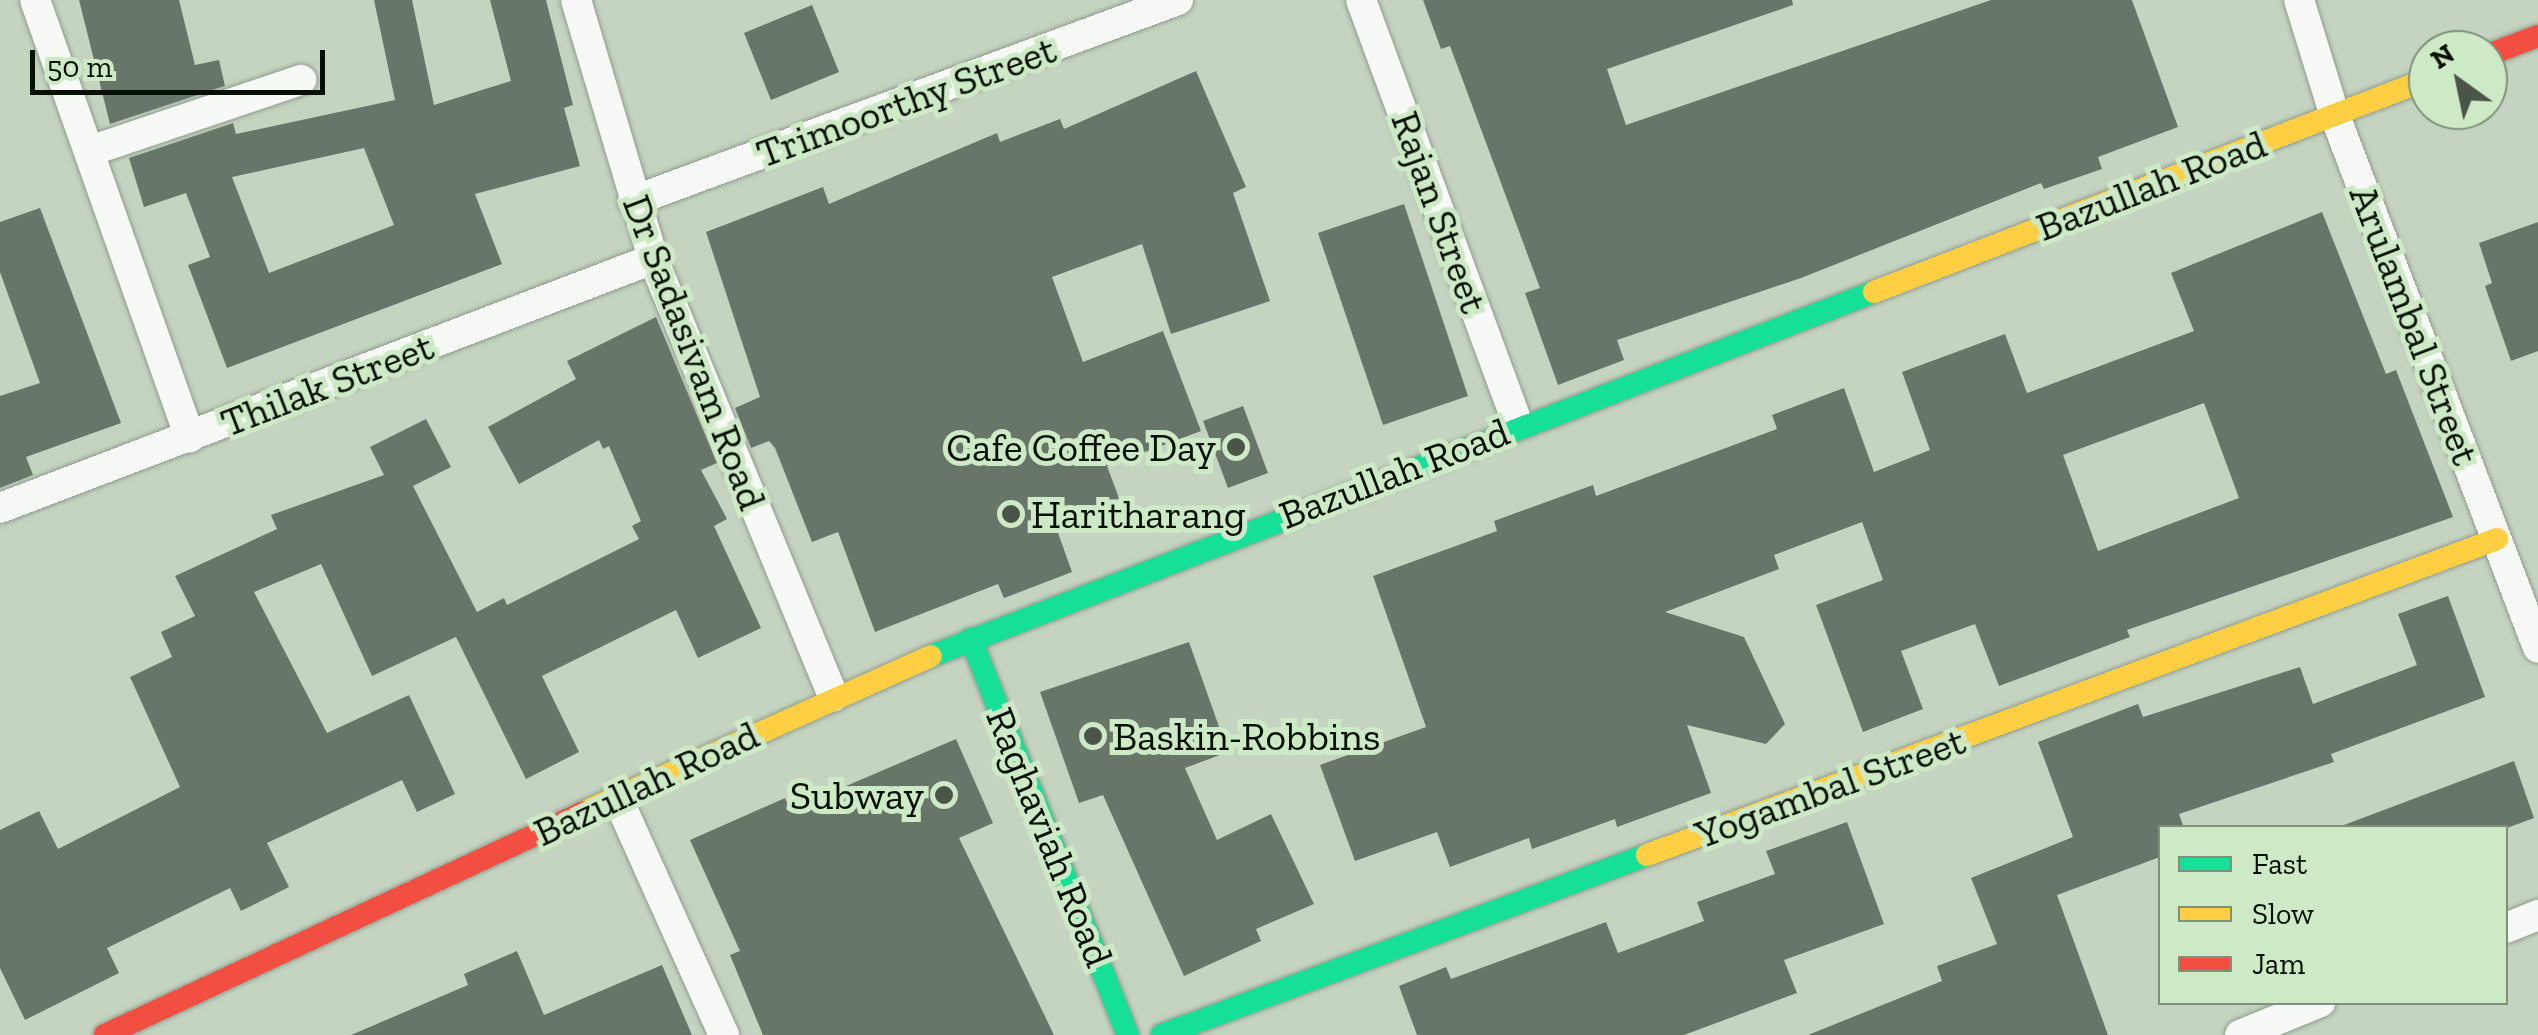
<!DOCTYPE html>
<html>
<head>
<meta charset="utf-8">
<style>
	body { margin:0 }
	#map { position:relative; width:2538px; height:1035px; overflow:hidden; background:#c5d4c1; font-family:"Zilla Slab",serif }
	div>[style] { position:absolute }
	.building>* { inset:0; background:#68766a }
	.roads { filter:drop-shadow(0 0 2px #919c8e) drop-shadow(0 0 2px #919c8e) }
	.street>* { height:30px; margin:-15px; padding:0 15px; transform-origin:15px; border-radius:15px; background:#f6f9f6 }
	.fast>* { height:22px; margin:-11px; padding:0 11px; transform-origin:11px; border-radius:11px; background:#16e098 }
	.slow>* { height:22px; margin:-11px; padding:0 11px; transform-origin:11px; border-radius:11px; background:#ffcf43 }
	.jam>* { height:22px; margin:-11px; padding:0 11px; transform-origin:11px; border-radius:11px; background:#f24e42 }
	.dots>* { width:28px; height:28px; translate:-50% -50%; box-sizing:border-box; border:5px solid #cee9c6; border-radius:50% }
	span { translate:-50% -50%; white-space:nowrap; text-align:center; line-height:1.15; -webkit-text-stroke:10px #cee9c6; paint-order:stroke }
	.street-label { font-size:40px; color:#071005 }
	.poi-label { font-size:40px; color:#071005 }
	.right { translate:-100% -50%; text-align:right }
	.left { translate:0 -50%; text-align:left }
	.legend { position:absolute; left:2158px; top:825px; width:350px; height:180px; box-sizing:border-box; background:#cee9c6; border:2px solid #7e9279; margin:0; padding:12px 18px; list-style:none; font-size:30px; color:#071005 }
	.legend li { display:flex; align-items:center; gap:20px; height:50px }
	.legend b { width:50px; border:2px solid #7e9279 }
	.north { position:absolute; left:2408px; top:30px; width:100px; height:100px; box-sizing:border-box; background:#cee9c6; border:2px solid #7e9279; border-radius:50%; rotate:327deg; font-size:28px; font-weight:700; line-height:40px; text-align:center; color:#071005 }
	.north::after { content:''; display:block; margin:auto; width:35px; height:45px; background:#4a5547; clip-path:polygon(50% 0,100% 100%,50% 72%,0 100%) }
	.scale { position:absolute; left:30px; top:50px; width:295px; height:45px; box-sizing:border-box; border:5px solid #071005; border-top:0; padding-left:12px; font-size:30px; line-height:35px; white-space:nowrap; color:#071005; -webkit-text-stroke:8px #cee9c6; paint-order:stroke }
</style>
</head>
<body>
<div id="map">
	<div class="building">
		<div style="clip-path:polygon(79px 0,179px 0,195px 65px,219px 60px,225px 86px,110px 124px)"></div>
		<div style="clip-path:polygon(evenodd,374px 0,412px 0,434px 105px,511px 81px,490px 0,546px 0,573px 105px,564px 108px,580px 166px,475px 194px,502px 264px,227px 368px,188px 265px,210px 257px,186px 193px,144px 207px,129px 158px,233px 123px,236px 134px,395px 100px,374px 0,364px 148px,394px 225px,269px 273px,232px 177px,364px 148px)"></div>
		<div style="clip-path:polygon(1423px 0,1792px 0,1793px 5px,1607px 69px,1626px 125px,1991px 0,2132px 0,2178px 127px,2098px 157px,2102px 169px,2044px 189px,2041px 183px,1801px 278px,1617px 340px,1624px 360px,1558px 385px,1525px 293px,1540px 288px,1450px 46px,1441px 49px)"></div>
		<div style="clip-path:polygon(812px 5px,839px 72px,771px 100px,744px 33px)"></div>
		<div style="clip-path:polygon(1196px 71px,1246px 187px,1233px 193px,1270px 301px,1171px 334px,1142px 244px,1052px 277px,1083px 362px,1163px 331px,1201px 431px,1107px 466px,1122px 506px,1057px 530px,1072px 572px,1004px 598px,998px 584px,875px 632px,838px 532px,812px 542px,775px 448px,769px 441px,751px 448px,735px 408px,760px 397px,706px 232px,823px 187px,829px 204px,997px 133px,1000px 142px,1060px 119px,1064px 129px)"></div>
		<div style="clip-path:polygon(1404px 204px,1468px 396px,1383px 425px,1318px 233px)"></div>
		<div style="clip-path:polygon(40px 208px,121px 423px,26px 457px,33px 475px,0 488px,0 396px,40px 383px,0 272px,0 222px)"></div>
		<div style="clip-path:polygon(evenodd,2322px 212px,2386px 374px,2396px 370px,2453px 517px,2127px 630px,2130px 637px,1999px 686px,1975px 624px,1901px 651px,1923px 709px,1863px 732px,1816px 605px,1883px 580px,1862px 522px,1774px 555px,1779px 569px,1665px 612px,1744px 637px,1785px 724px,1766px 744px,1687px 725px,1711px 793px,1617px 827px,1615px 819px,1532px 849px,1529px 838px,1450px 867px,1437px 832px,1355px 861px,1320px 765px,1426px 727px,1373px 576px,1497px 531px,1494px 521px,1593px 485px,1596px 496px,1777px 429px,1772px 415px,1844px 388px,1874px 472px,1930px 450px,1902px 372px,2005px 334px,2027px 393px,2194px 331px,2171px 273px,2322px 212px,2204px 403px,2239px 498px,2098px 551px,2063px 455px,2204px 403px)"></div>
		<div style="clip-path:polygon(2538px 222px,2538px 351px,2511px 361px,2485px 286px,2492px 283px,2479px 243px)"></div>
		<div style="clip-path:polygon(656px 317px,717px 463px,701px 470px,727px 519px,714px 526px,761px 628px,698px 658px,676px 610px,542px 676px,579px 752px,526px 779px,456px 637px,372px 676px,321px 564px,254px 592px,327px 733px,409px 695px,455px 794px,417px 812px,402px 780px,267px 843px,289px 887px,241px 911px,230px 888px,107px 948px,119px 973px,25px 1020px,0 968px,0 830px,39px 811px,58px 849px,180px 787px,130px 677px,172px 657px,161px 632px,195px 616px,175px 576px,277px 529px,271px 515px,384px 475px,370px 447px,426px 419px,451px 467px,413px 486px,477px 612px,504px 598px,507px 605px,639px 539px,632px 526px,641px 521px,609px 446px,603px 449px,599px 440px,519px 484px,488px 427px,576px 379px,567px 361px)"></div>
		<div style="clip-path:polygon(1243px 406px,1268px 473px,1228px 488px,1203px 421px)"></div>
		<div style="clip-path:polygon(2448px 596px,2485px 697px,2331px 754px,2334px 762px,2179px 814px,2184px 828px,2160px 828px,2160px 857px,2057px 895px,2108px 1035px,1808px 1035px,1942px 981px,1937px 966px,1997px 944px,1971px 878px,2073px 837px,2038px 742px,2138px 704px,2143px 717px,2300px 667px,2313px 704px,2417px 665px,2398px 614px)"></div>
		<div style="clip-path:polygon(1189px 642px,1228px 752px,1185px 768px,1217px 840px,1271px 814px,1314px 904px,1256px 929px,1261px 941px,1184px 976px,1103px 795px,1079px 803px,1040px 692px)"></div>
		<div style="clip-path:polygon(956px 739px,993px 823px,959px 838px,1054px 1035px,763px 1035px,730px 955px,740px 951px,690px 840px,785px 798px,790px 810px)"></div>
		<div style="clip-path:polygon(2514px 761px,2534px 818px,2507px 828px,2336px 828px)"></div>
		<div style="clip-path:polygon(1847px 822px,1884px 924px,1784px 960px,1797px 993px,1684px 1035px,1417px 1035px,1399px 986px,1446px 967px,1451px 979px,1606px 922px,1618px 953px,1704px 921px,1697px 902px,1775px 874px,1766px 851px)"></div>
		<div style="clip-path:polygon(517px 951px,544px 1015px,662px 965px,692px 1035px,351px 1035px,468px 985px,464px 974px)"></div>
	</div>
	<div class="roads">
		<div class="street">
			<div style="left:35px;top:0;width:464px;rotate:70.5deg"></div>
			<div style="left:576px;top:0;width:270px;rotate:73.4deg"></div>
			<div style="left:653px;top:259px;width:473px;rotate:67.6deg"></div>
			<div style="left:1361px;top:0;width:452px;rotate:69.7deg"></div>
			<div style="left:2299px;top:0;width:121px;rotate:72.8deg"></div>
			<div style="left:2335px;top:116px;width:569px;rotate:69.11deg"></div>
			<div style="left:90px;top:151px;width:223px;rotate:-18.6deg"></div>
			<div style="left:633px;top:201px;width:581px;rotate:-20.24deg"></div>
			<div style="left:0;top:508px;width:699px;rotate:-20.87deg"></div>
			<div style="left:617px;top:797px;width:261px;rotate:65.8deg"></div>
			<div style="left:2506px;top:928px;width:35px;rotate:-22deg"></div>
			<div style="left:2240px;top:1035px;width:87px;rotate:-22.2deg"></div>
		</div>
		<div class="fast">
			<div style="left:971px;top:639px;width:426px;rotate:68.4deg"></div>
			<div style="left:931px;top:656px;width:1011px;rotate:-21.11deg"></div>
			<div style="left:1162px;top:1035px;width:517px;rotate:-20.36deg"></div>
		</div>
		<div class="slow">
			<div style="left:1874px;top:292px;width:594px;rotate:-21.03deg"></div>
			<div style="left:584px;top:812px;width:380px;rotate:-24.2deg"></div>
			<div style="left:1647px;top:855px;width:907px;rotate:-20.39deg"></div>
		</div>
		<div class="jam">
			<div style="left:2488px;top:55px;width:53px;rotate:-20.8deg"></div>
			<div style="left:105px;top:1035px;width:528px;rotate:-24.96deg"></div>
		</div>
	</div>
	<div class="dots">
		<div style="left:1236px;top:447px;background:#4a5547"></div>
		<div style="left:1011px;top:514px;background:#4a5547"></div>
		<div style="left:1093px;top:736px;background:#4a5547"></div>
		<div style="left:944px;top:795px;background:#4a5547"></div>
	</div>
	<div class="street-label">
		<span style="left:906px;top:101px;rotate:-20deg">Trimoorthy Street</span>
		<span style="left:2151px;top:185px;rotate:-21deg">Bazullah Road</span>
		<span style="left:1440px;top:212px;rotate:70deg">Rajan Street</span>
		<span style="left:2415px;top:325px;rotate:69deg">Arulambal Street</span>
		<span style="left:695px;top:352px;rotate:69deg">Dr Sadasivam Road</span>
		<span style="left:327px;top:384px;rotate:-21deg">Thilak Street</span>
		<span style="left:1394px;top:473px;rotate:-21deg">Bazullah Road</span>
		<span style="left:646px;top:783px;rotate:-25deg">Bazullah Road</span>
		<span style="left:1830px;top:787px;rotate:-20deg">Yogambal Street</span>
		<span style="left:1050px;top:837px;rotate:68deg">Raghaviah Road</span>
	</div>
	<div class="poi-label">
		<span class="right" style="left:1216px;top:447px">Cafe Coffee Day</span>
		<span class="left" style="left:1031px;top:514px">Haritharang</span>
		<span class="left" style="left:1113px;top:736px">Baskin-Robbins</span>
		<span class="right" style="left:924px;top:795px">Subway</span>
	</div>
	<ul class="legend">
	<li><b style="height:12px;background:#16e098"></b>Fast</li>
	<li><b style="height:12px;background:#ffcf43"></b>Slow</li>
	<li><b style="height:12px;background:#f24e42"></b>Jam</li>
	</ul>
	<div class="north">N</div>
	<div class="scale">50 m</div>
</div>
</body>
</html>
